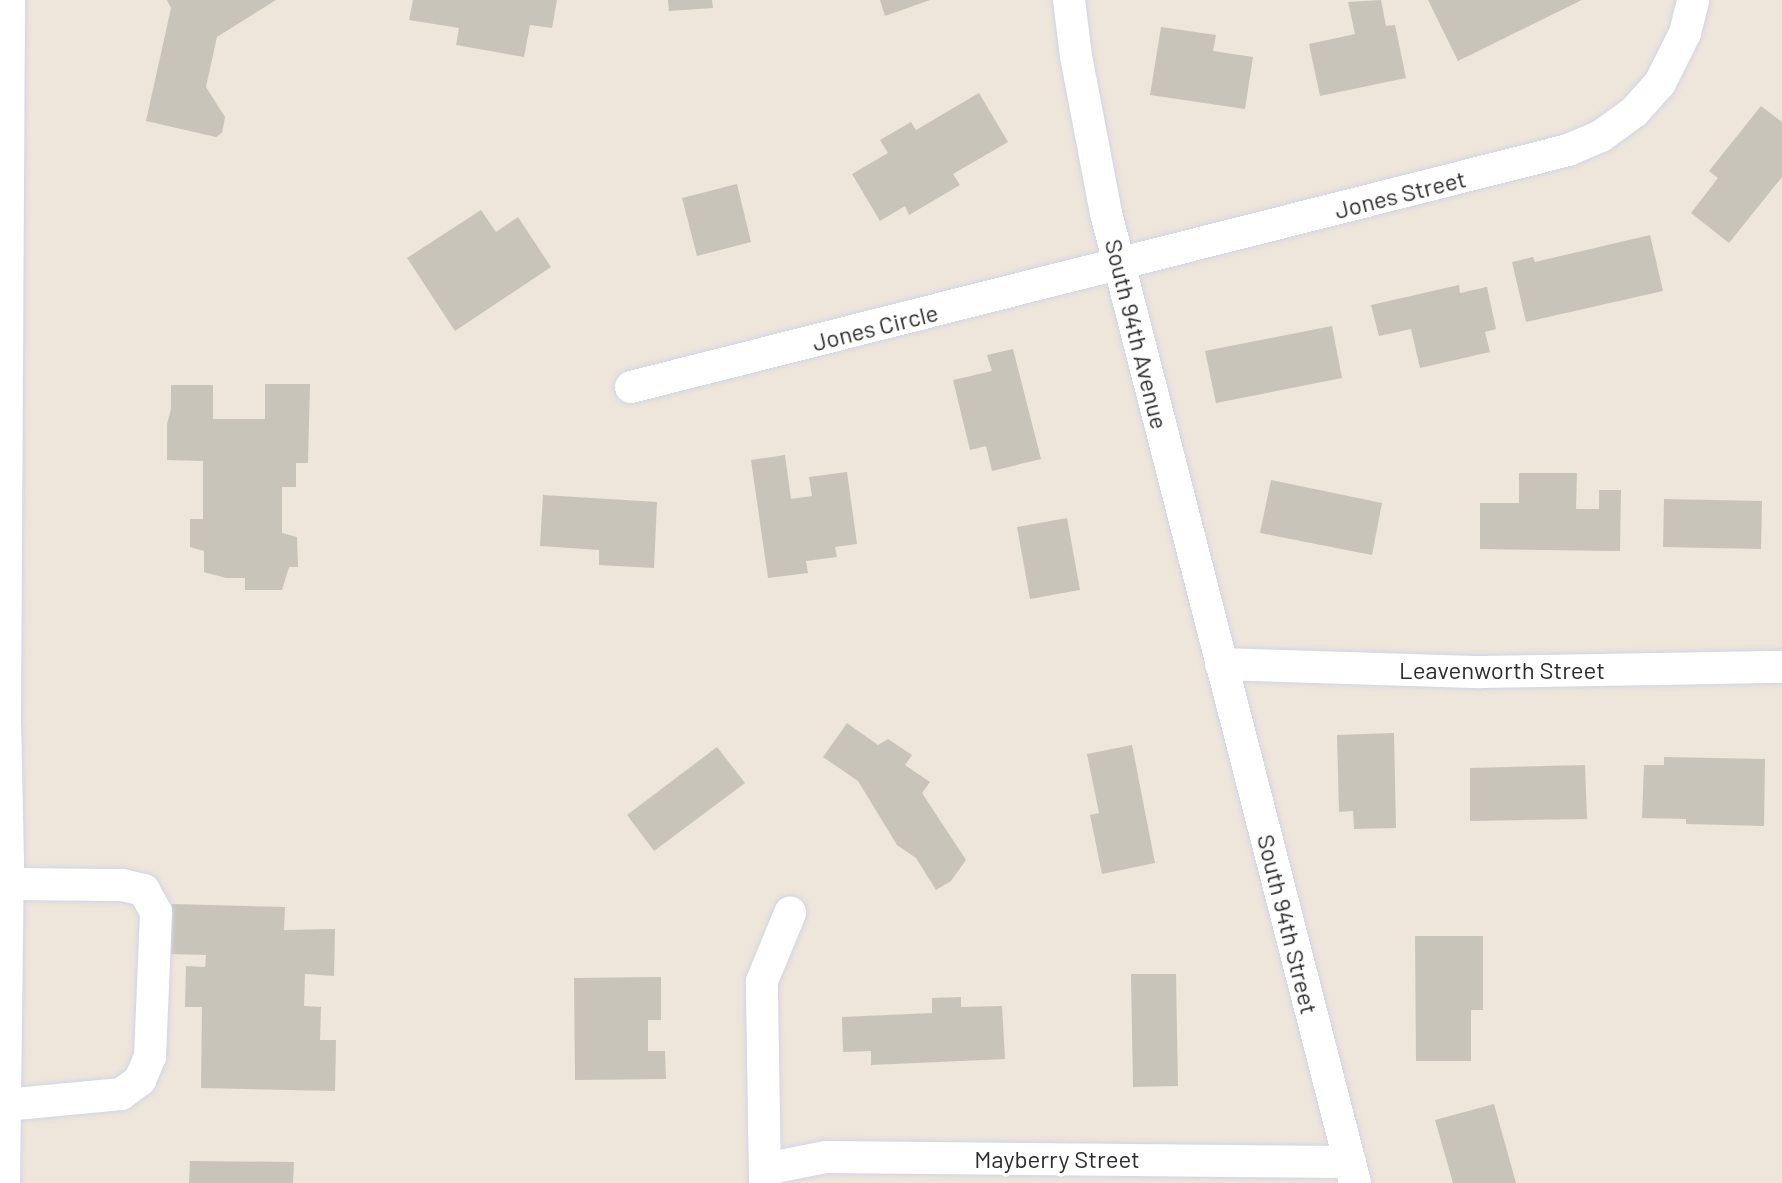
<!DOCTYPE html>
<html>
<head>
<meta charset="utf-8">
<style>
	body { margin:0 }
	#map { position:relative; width:1782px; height:1183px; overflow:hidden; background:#eee5db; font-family:Barlow,sans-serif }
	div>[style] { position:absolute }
	.building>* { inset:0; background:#c9c4ba }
	.roads { filter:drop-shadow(0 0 2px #d0d5e5) drop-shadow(0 0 2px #d0d5e5) }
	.minor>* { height:32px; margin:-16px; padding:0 16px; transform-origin:16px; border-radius:16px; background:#fff }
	span { translate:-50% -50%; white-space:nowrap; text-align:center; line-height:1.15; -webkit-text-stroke:7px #fff; paint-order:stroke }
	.street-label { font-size:24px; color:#2b2b2b }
</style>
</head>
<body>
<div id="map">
	<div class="building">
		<div style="clip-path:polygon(167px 0,276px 0,217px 37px,206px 87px,225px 117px,222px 133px,216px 137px,146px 121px,171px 8px)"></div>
		<div style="clip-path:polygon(413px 0,557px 0,552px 28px,530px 25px,524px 57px,456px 45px,459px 28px,409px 20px)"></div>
		<div style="clip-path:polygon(668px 0,712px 0,713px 8px,669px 11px)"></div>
		<div style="clip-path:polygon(880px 0,930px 0,885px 16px)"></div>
		<div style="clip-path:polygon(1381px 0,1386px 26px,1395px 25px,1406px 78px,1320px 96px,1309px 44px,1355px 34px,1348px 2px)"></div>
		<div style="clip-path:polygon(1428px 0,1582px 0,1458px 61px)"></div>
		<div style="clip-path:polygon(1161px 27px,1216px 35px,1213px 51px,1253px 57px,1245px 109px,1150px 95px)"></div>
		<div style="clip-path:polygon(979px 93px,1008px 142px,953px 174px,960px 185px,909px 215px,905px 206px,880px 221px,852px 174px,888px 153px,880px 140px,911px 122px,916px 130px)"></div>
		<div style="clip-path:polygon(1761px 106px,1782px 122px,1782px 177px,1729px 243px,1691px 213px,1718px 178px,1709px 171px)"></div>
		<div style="clip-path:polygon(737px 184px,751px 242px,697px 256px,682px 198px)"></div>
		<div style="clip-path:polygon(481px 210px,496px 232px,518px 217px,551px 267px,455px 331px,407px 258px)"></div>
		<div style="clip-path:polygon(1650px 235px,1663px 291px,1526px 322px,1512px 262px,1533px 257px,1535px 262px)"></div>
		<div style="clip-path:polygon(1459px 285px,1460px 293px,1487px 287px,1496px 329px,1485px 332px,1490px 352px,1420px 368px,1411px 329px,1379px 336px,1371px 305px)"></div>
		<div style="clip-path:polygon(1332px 326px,1342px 378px,1216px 403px,1205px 351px)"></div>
		<div style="clip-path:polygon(1013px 349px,1041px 459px,992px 471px,986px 446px,970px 450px,953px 380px,992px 371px,987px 355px)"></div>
		<div style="clip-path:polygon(265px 384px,310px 384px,308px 463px,296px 463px,296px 487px,282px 487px,282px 533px,297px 537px,298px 567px,289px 567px,282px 590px,245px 590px,245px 578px,226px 578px,204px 572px,204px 551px,190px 547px,190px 519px,203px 519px,203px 461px,167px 460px,167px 424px,171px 409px,171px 385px,213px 385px,213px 419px,265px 419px)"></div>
		<div style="clip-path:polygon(785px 455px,791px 499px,812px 496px,809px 477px,847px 472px,857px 544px,835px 547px,837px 557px,806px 561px,808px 573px,768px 578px,751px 460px)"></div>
		<div style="clip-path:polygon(1519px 473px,1577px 473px,1576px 509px,1599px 509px,1599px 490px,1621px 490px,1620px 551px,1480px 549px,1480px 503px,1519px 503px)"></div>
		<div style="clip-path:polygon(1271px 480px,1382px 503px,1372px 555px,1260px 533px)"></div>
		<div style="clip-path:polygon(543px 495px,657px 502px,654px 568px,599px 565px,599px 550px,540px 546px)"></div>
		<div style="clip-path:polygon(1664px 499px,1762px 501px,1761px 549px,1663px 547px)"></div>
		<div style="clip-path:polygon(1067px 518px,1080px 590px,1030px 599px,1017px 527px)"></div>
		<div style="clip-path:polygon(847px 723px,878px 745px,888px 739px,912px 755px,905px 765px,930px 782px,922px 793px,966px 860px,951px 881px,936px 890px,916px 858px,897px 845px,858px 781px,823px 757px)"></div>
		<div style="clip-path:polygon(1394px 733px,1396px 828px,1354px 829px,1353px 811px,1339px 812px,1337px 735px)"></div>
		<div style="clip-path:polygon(1132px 745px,1155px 863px,1102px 874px,1090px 815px,1099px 813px,1087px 754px)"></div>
		<div style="clip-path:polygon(717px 747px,745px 783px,654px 851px,627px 815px)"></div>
		<div style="clip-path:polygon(1664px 757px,1765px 759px,1764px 826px,1686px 824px,1686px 819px,1642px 818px,1644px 765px,1664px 765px)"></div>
		<div style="clip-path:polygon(1585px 765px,1587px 819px,1470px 821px,1470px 768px)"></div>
		<div style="clip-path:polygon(172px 904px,285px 907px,284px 930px,335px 929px,334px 976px,305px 974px,304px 1006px,321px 1007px,320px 1040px,336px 1040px,335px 1091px,201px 1088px,202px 1007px,185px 1007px,186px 966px,205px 967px,206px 955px,171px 954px)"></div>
		<div style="clip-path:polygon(1415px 936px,1483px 936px,1483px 1010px,1471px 1010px,1471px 1061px,1416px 1061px)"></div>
		<div style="clip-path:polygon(1131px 974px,1176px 974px,1178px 1086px,1133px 1087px)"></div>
		<div style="clip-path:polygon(661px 977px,661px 1020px,648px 1020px,648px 1051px,665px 1051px,666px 1079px,575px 1080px,574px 978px)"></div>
		<div style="clip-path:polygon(961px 997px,961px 1007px,1002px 1006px,1005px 1059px,871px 1065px,871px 1051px,843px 1052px,842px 1017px,932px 1013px,932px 998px)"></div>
		<div style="clip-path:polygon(1494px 1104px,1516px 1183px,1453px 1183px,1435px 1120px)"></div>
		<div style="clip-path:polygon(190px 1161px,294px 1162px,293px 1183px,189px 1183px)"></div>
	</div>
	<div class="roads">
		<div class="minor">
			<div style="left:1069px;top:0;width:56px;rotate:82.9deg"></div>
			<div style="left:1076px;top:56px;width:160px;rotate:79.2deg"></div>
			<div style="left:1106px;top:213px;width:1001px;rotate:75.6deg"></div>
			<div style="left:631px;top:387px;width:967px;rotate:-14.19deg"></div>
			<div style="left:1568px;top:150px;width:36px;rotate:-23deg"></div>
			<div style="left:1601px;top:136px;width:41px;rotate:-36deg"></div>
			<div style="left:1634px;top:112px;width:39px;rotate:-48deg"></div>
			<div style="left:1660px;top:83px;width:56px;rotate:-63.4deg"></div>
			<div style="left:1685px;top:33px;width:34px;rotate:-76deg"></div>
			<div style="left:1221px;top:664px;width:260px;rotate:1.8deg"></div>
			<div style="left:1481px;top:672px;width:301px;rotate:-1deg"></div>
			<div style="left:5px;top:1105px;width:117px;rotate:-5.4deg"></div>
			<div style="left:121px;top:1094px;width:24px;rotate:-36deg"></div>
			<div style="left:140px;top:1080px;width:25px;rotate:-67deg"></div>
			<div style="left:150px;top:1057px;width:145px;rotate:-87.6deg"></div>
			<div style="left:156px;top:912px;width:25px;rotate:-119deg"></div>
			<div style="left:144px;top:890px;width:23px;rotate:-167deg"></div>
			<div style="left:122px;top:885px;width:114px;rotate:-179.5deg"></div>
			<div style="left:765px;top:1169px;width:62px;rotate:-11.1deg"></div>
			<div style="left:826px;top:1157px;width:524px;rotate:0.55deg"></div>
			<div style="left:4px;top:1183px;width:321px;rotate:-89.3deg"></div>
			<div style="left:8px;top:862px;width:139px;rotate:-91.2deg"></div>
			<div style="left:5px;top:723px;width:723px;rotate:-89.68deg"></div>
			<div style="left:765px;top:1183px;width:202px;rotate:-90.9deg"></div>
			<div style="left:762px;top:981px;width:74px;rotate:-67.6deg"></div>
		</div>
	</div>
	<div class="street-label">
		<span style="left:1400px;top:194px;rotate:-14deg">Jones Street</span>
		<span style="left:875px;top:327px;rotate:-14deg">Jones Circle</span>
		<span style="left:1137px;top:334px;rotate:76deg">South 94th Avenue</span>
		<span style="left:1502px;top:670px">Leavenworth Street</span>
		<span style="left:1288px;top:924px;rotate:76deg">South 94th Street</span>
		<span style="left:1057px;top:1159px">Mayberry Street</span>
	</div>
</div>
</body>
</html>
